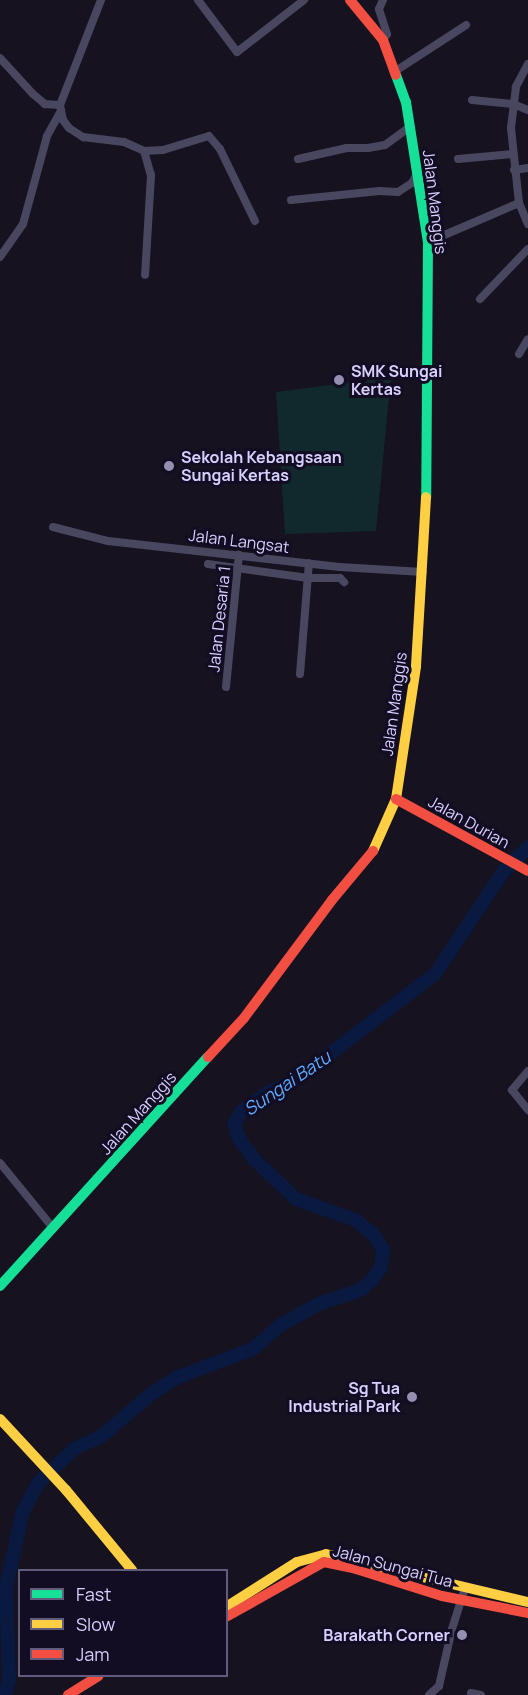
<!DOCTYPE html>
<html>
<head>
<meta charset="utf-8">
<style>
	body { margin:0 }
	#map { position:relative; width:528px; height:1695px; overflow:hidden; background:#16121f; font-family:Manrope,sans-serif }
	div>[style] { position:absolute }
	.green>* { inset:0; background:#11292c }
	.river>* { height:14px; margin:-7px; padding:0 7px; transform-origin:7px; border-radius:7px; background:#09193f }
	.street>* { height:8px; margin:-4px; padding:0 4px; transform-origin:4px; border-radius:4px; background:#494760 }
	.fast>* { height:10px; margin:-5px; padding:0 5px; transform-origin:5px; border-radius:5px; background:#16e098 }
	.slow>* { height:10px; margin:-5px; padding:0 5px; transform-origin:5px; border-radius:5px; background:#ffcf43 }
	.jam>* { height:10px; margin:-5px; padding:0 5px; transform-origin:5px; border-radius:5px; background:#f24e42 }
	.dots>* { width:16px; height:16px; translate:-50% -50%; box-sizing:border-box; border:3px solid #130d24; border-radius:50% }
	span { translate:-50% -50%; white-space:nowrap; text-align:center; line-height:1.15; -webkit-text-stroke:6px #130d24; paint-order:stroke }
	.street-label { font-size:16px; color:#d8d0ff }
	.poi-label { font-size:16px; color:#d8d0ff; font-weight:700 }
	.left { translate:0 -50%; text-align:left }
	.right { translate:-100% -50%; text-align:right }
	.water-label { font-size:18px; color:#5eabff; font-style:italic }
	.legend { position:absolute; left:18px; top:1569px; width:210px; height:108px; box-sizing:border-box; background:#130d24; border:2px solid #625b7c; margin:0; padding:8px 10px; list-style:none; font-size:18px; color:#d8d0ff }
	.legend li { display:flex; align-items:center; gap:12px; height:30px }
	.legend b { width:30px; border:2px solid #625b7c }
</style>
</head>
<body>
<div id="map">
	<div class="green">
		<div style="clip-path:polygon(391px 377px,376px 531px,285px 534px,276px 392px)"></div>
	</div>
	<div class="river">
		<div style="left:5px;top:1695px;width:15px;rotate:-74deg"></div>
		<div style="left:9px;top:1681px;width:94px;rotate:-91.8deg"></div>
		<div style="left:6px;top:1587px;width:78px;rotate:-77.4deg"></div>
		<div style="left:23px;top:1511px;width:33px;rotate:-61deg"></div>
		<div style="left:39px;top:1482px;width:48px;rotate:-43.3deg"></div>
		<div style="left:74px;top:1449px;width:31px;rotate:-25deg"></div>
		<div style="left:102px;top:1436px;width:65px;rotate:-40.6deg"></div>
		<div style="left:151px;top:1394px;width:32px;rotate:-32deg"></div>
		<div style="left:178px;top:1377px;width:80px;rotate:-20.5deg"></div>
		<div style="left:253px;top:1349px;width:38px;rotate:-41deg"></div>
		<div style="left:282px;top:1324px;width:44px;rotate:-28.3deg"></div>
		<div style="left:321px;top:1303px;width:42px;rotate:-18deg"></div>
		<div style="left:361px;top:1290px;width:16px;rotate:-43deg"></div>
		<div style="left:373px;top:1279px;width:14px;rotate:-56deg"></div>
		<div style="left:381px;top:1267px;width:17px;rotate:-83deg"></div>
		<div style="left:383px;top:1250px;width:19px;rotate:-122deg"></div>
		<div style="left:373px;top:1234px;width:23px;rotate:-142deg"></div>
		<div style="left:355px;top:1220px;width:63px;rotate:-160.4deg"></div>
		<div style="left:296px;top:1199px;width:58px;rotate:-136.4deg"></div>
		<div style="left:254px;top:1159px;width:25px;rotate:-127deg"></div>
		<div style="left:239px;top:1139px;width:16px;rotate:-108deg"></div>
		<div style="left:234px;top:1124px;width:14px;rotate:-60deg"></div>
		<div style="left:241px;top:1112px;width:32px;rotate:-36deg"></div>
		<div style="left:267px;top:1093px;width:33px;rotate:-25deg"></div>
		<div style="left:297px;top:1079px;width:175px;rotate:-37.3deg"></div>
		<div style="left:436px;top:973px;width:121px;rotate:-56.4deg"></div>
		<div style="left:503px;top:872px;width:35px;rotate:-45deg"></div>
	</div>
	<div class="street">
		<div style="left:101px;top:0;width:113px;rotate:111.3deg"></div>
		<div style="left:60px;top:105px;width:15px;rotate:79deg"></div>
		<div style="left:63px;top:120px;width:10px;rotate:53deg"></div>
		<div style="left:69px;top:128px;width:17px;rotate:33deg"></div>
		<div style="left:83px;top:137px;width:41px;rotate:7deg"></div>
		<div style="left:124px;top:142px;width:22px;rotate:24deg"></div>
		<div style="left:144px;top:151px;width:19px;rotate:-3deg"></div>
		<div style="left:163px;top:150px;width:48px;rotate:-16.9deg"></div>
		<div style="left:209px;top:136px;width:17px;rotate:50deg"></div>
		<div style="left:220px;top:149px;width:80px;rotate:64.1deg"></div>
		<div style="left:198px;top:0;width:65px;rotate:53.1deg"></div>
		<div style="left:237px;top:52px;width:85px;rotate:-37.8deg"></div>
		<div style="left:383px;top:40px;width:7px;rotate:-56deg"></div>
		<div style="left:387px;top:34px;width:26px;rotate:-108deg"></div>
		<div style="left:379px;top:9px;width:10px;rotate:-66deg"></div>
		<div style="left:0;top:58px;width:49px;rotate:47.5deg"></div>
		<div style="left:33px;top:94px;width:16px;rotate:40deg"></div>
		<div style="left:45px;top:104px;width:15px;rotate:4deg"></div>
		<div style="left:528px;top:64px;width:26px;rotate:118deg"></div>
		<div style="left:516px;top:87px;width:41px;rotate:97deg"></div>
		<div style="left:511px;top:128px;width:75px;rotate:83.9deg"></div>
		<div style="left:519px;top:203px;width:23px;rotate:67deg"></div>
		<div style="left:394px;top:72px;width:86px;rotate:-33.1deg"></div>
		<div style="left:472px;top:100px;width:41px;rotate:5.6deg"></div>
		<div style="left:513px;top:104px;width:16px;rotate:22deg"></div>
		<div style="left:144px;top:151px;width:25px;rotate:74deg"></div>
		<div style="left:151px;top:175px;width:100px;rotate:93.4deg"></div>
		<div style="left:298px;top:159px;width:50px;rotate:-12.7deg"></div>
		<div style="left:347px;top:148px;width:21px"></div>
		<div style="left:368px;top:148px;width:17px;rotate:-10deg"></div>
		<div style="left:385px;top:145px;width:31px;rotate:-36deg"></div>
		<div style="left:458px;top:159px;width:54px;rotate:-5.3deg"></div>
		<div style="left:514px;top:170px;width:14px;rotate:-8deg"></div>
		<div style="left:291px;top:200px;width:89px;rotate:-5.8deg"></div>
		<div style="left:380px;top:191px;width:18px;rotate:3deg"></div>
		<div style="left:398px;top:192px;width:17px;rotate:-33deg"></div>
		<div style="left:412px;top:183px;width:11px;rotate:-63deg"></div>
		<div style="left:428px;top:242px;width:99px;rotate:-23.2deg"></div>
		<div style="left:0;top:257px;width:40px;rotate:-55.1deg"></div>
		<div style="left:23px;top:224px;width:91px;rotate:-74.7deg"></div>
		<div style="left:47px;top:136px;width:29px;rotate:-61deg"></div>
		<div style="left:480px;top:299px;width:69px;rotate:-46.2deg"></div>
		<div style="left:519px;top:354px;width:17px;rotate:-59deg"></div>
		<div style="left:53px;top:527px;width:57px;rotate:14.3deg"></div>
		<div style="left:108px;top:541px;width:233px;rotate:6.4deg"></div>
		<div style="left:340px;top:567px;width:83px;rotate:3.4deg"></div>
		<div style="left:208px;top:564px;width:101px;rotate:8deg"></div>
		<div style="left:308px;top:578px;width:32px"></div>
		<div style="left:340px;top:578px;width:6px;rotate:45deg"></div>
		<div style="left:300px;top:674px;width:111px;rotate:-85.4deg"></div>
		<div style="left:226px;top:687px;width:133px;rotate:-84.4deg"></div>
		<div style="left:528px;top:1071px;width:25px;rotate:130deg"></div>
		<div style="left:512px;top:1090px;width:26px;rotate:51deg"></div>
		<div style="left:0;top:1163px;width:84px;rotate:50.8deg"></div>
		<div style="left:471px;top:1693px;width:10px;rotate:11deg"></div>
		<div style="left:429px;top:1695px;width:13px;rotate:-42deg"></div>
		<div style="left:439px;top:1686px;width:58px;rotate:-77.2deg"></div>
		<div style="left:452px;top:1629px;width:43px;rotate:-72.4deg"></div>
	</div>
	<div class="fast">
		<div style="left:396px;top:75px;width:29px;rotate:70deg"></div>
		<div style="left:406px;top:102px;width:142px;rotate:81.1deg"></div>
		<div style="left:428px;top:242px;width:255px;rotate:90.4deg"></div>
		<div style="left:0;top:1286px;width:309px;rotate:-47.8deg"></div>
	</div>
	<div class="slow">
		<div style="left:373px;top:851px;width:57px;rotate:-66.1deg"></div>
		<div style="left:396px;top:799px;width:134px;rotate:-81.4deg"></div>
		<div style="left:416px;top:666px;width:169px;rotate:-86.6deg"></div>
		<div style="left:0;top:1419px;width:97px;rotate:47.1deg"></div>
		<div style="left:66px;top:1490px;width:104px;rotate:50.5deg"></div>
		<div style="left:226px;top:1607px;width:84px;rotate:-32.4deg"></div>
		<div style="left:297px;top:1562px;width:30px;rotate:-15deg"></div>
		<div style="left:326px;top:1554px;width:208px;rotate:13.4deg"></div>
	</div>
	<div class="jam">
		<div style="left:350px;top:0;width:52px;rotate:50.5deg"></div>
		<div style="left:383px;top:40px;width:37px;rotate:70deg"></div>
		<div style="left:396px;top:799px;width:150px;rotate:28.6deg"></div>
		<div style="left:208px;top:1057px;width:53px;rotate:-47.3deg"></div>
		<div style="left:244px;top:1018px;width:147px;rotate:-53.3deg"></div>
		<div style="left:332px;top:900px;width:64px;rotate:-50.1deg"></div>
		<div style="left:226px;top:1617px;width:112px;rotate:-29.3deg"></div>
		<div style="left:324px;top:1562px;width:33px;rotate:12deg"></div>
		<div style="left:356px;top:1569px;width:90px;rotate:17.4deg"></div>
		<div style="left:442px;top:1596px;width:88px;rotate:11.2deg"></div>
		<div style="left:68px;top:1695px;width:36px;rotate:-32deg"></div>
	</div>
	<div class="dots">
		<div style="left:339px;top:380px;background:#948eb1"></div>
		<div style="left:169px;top:466px;background:#948eb1"></div>
		<div style="left:412px;top:1397px;background:#948eb1"></div>
		<div style="left:462px;top:1635px;background:#948eb1"></div>
	</div>
	<div class="street-label">
		<span style="left:435px;top:202px;rotate:83deg">Jalan Manggis</span>
		<span style="left:239px;top:541px;rotate:7deg">Jalan Langsat</span>
		<span style="left:219px;top:619px;rotate:-84deg">Jalan Desaria 1</span>
		<span style="left:394px;top:704px;rotate:-82deg">Jalan Manggis</span>
		<span style="left:469px;top:822px;rotate:29deg">Jalan Durian</span>
		<span style="left:138px;top:1113px;rotate:-48deg">Jalan Manggis</span>
		<span style="left:393px;top:1566px;rotate:15deg">Jalan Sungai Tua</span>
	</div>
	<div class="poi-label">
		<span class="left" style="left:351px;top:380px">SMK Sungai<br>Kertas</span>
		<span class="left" style="left:181px;top:466px">Sekolah Kebangsaan<br>Sungai Kertas</span>
		<span class="right" style="left:400px;top:1397px">Sg Tua<br>Industrial Park</span>
		<span class="right" style="left:450px;top:1635px">Barakath Corner</span>
	</div>
	<div class="water-label">
		<span style="left:287px;top:1083px;rotate:-34deg">Sungai Batu</span>
	</div>
	<ul class="legend">
	<li><b style="height:8px;background:#16e098"></b>Fast</li>
	<li><b style="height:8px;background:#ffcf43"></b>Slow</li>
	<li><b style="height:8px;background:#f24e42"></b>Jam</li>
	</ul>
</div>
</body>
</html>
